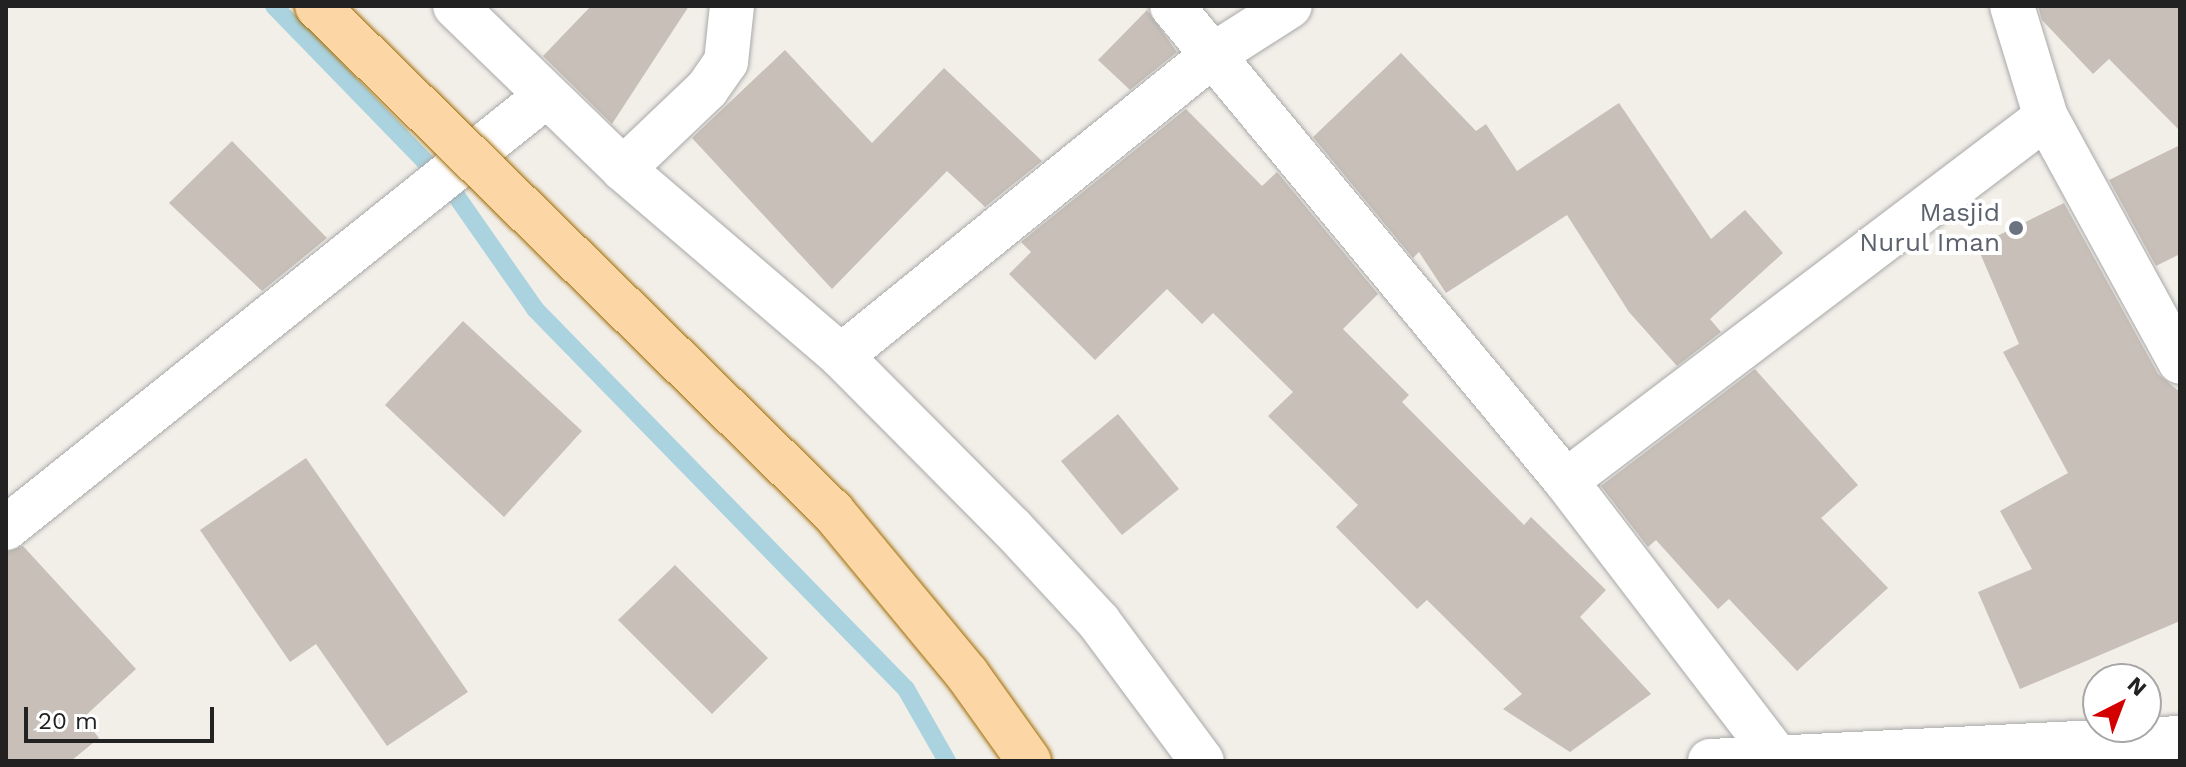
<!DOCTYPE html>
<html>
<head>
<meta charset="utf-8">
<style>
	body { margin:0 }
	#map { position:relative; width:2186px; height:767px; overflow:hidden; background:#f2efe9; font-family:"Work Sans",sans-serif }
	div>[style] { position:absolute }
	.stream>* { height:18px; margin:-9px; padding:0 9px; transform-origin:9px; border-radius:9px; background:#aad3df }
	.building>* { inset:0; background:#c7bfb8 }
	.roads { filter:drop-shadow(0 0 2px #a9a9a9) drop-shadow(0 0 2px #a9a9a9) }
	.minor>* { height:44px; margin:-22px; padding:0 22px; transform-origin:22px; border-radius:22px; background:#fff }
	.bridges { filter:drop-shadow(0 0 2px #a06b00) drop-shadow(0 0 2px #a06b00) }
	.major-bridge>* { height:44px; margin:-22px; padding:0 22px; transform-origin:22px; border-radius:22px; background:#fcd6a4 }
	.dots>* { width:22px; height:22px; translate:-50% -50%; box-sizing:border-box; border:4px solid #fff; border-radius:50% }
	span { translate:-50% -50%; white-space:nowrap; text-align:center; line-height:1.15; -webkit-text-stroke:8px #fff; paint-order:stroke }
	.worship-label { font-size:26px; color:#5b616d }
	.right { translate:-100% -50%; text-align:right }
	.frame { position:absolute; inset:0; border:8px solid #222; pointer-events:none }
	.north { position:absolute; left:2082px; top:663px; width:80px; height:80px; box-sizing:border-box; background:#fff; border:2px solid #a7a7a7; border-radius:50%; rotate:42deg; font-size:22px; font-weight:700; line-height:32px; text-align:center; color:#222 }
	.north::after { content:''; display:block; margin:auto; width:28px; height:36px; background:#d40000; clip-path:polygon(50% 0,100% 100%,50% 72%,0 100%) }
	.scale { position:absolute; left:24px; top:707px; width:190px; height:36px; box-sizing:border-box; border:4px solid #222; border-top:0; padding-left:10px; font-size:24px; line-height:28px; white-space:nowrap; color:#222; -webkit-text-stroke:6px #fff; paint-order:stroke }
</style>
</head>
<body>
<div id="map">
	<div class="stream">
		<div style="left:274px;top:6px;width:252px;rotate:45.8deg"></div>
		<div style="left:450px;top:187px;width:149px;rotate:55.1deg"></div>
		<div style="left:535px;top:309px;width:531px;rotate:45.69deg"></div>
		<div style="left:906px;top:689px;width:83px;rotate:60.3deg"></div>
	</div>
	<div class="building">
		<div style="clip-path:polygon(591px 6px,689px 6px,612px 124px,543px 56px)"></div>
		<div style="clip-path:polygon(2038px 6px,2180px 6px,2180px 131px,2109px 59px,2093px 74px,2042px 20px)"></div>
		<div style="clip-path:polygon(1147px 10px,1177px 52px,1130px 90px,1098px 60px)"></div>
		<div style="clip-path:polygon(785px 50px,872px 143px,944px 68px,1042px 161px,985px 207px,947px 171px,832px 289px,692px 138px)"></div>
		<div style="clip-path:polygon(1401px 53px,1476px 131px,1486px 124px,1517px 171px,1619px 103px,1711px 239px,1745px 210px,1783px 253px,1710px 319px,1721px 332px,1677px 366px,1629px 312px,1567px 215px,1446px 293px,1419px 252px,1413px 258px,1313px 137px)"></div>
		<div style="clip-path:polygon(1186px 109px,1262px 186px,1277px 172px,1378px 294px,1343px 329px,1409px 395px,1402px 402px,1524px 525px,1531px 517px,1606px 590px,1580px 617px,1651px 694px,1570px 752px,1503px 709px,1522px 694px,1427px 600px,1417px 609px,1336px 527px,1358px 505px,1268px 416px,1293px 392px,1213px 313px,1202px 324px,1167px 289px,1095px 360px,1009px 274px,1031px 252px,1021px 242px)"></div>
		<div style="clip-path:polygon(232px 141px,327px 238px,262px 291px,169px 203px)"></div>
		<div style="clip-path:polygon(2180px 145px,2180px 254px,2156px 266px,2109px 180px)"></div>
		<div style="clip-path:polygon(2064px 203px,2158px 374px,2180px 392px,2180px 621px,2020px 689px,1978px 592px,2032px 569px,2000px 511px,2068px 473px,2003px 352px,2019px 344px,1977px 246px)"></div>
		<div style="clip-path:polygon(463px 321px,582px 431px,504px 517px,385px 405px)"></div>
		<div style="clip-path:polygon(1755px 369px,1858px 485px,1821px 518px,1888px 588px,1797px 671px,1729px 599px,1718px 609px,1656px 540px,1648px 547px,1601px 486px)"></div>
		<div style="clip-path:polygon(1118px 414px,1179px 489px,1122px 535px,1061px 461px)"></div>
		<div style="clip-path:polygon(306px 458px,468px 692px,387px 746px,316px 644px,290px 662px,200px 530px)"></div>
		<div style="clip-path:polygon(23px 546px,136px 669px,83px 718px,99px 738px,71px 761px,6px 761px,6px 552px)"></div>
		<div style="clip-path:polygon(675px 565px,768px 658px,712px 714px,618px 620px)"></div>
	</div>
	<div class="roads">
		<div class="minor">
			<div style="left:455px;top:6px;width:234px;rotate:44.1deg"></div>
			<div style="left:623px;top:169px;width:287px;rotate:40.6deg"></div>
			<div style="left:841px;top:356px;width:243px;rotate:45.2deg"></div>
			<div style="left:1012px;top:528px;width:128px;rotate:47.2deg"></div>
			<div style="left:1099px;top:622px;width:173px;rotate:53.5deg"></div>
			<div style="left:1172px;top:6px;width:617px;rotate:50.33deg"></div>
			<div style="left:1566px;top:481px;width:349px;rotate:52.6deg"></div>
			<div style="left:2012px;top:6px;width:116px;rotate:73deg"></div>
			<div style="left:2046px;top:117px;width:279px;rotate:61.3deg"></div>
			<div style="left:623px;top:169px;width:116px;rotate:-43.6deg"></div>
			<div style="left:707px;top:89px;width:33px;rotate:-55deg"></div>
			<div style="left:726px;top:62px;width:56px;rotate:-83.9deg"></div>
			<div style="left:841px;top:356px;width:479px;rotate:-39deg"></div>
			<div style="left:1213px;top:55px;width:91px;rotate:-32.5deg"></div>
			<div style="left:1566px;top:481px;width:602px;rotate:-37.17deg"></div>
			<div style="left:6px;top:528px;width:692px;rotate:-38.66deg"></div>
			<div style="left:1710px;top:761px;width:471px;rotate:-2.8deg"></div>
		</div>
	</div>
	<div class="bridges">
		<div class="major-bridge">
			<div style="left:317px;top:6px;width:723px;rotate:44.44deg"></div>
			<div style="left:833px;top:512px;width:210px;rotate:50.4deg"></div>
			<div style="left:967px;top:674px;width:107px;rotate:54.5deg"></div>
		</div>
	</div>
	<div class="dots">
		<div style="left:2016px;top:228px;background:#6b7280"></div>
	</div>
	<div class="worship-label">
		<span class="right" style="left:2000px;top:228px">Masjid<br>Nurul Iman</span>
	</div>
	<div class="frame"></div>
	<div class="north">N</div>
	<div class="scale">20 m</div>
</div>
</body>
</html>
